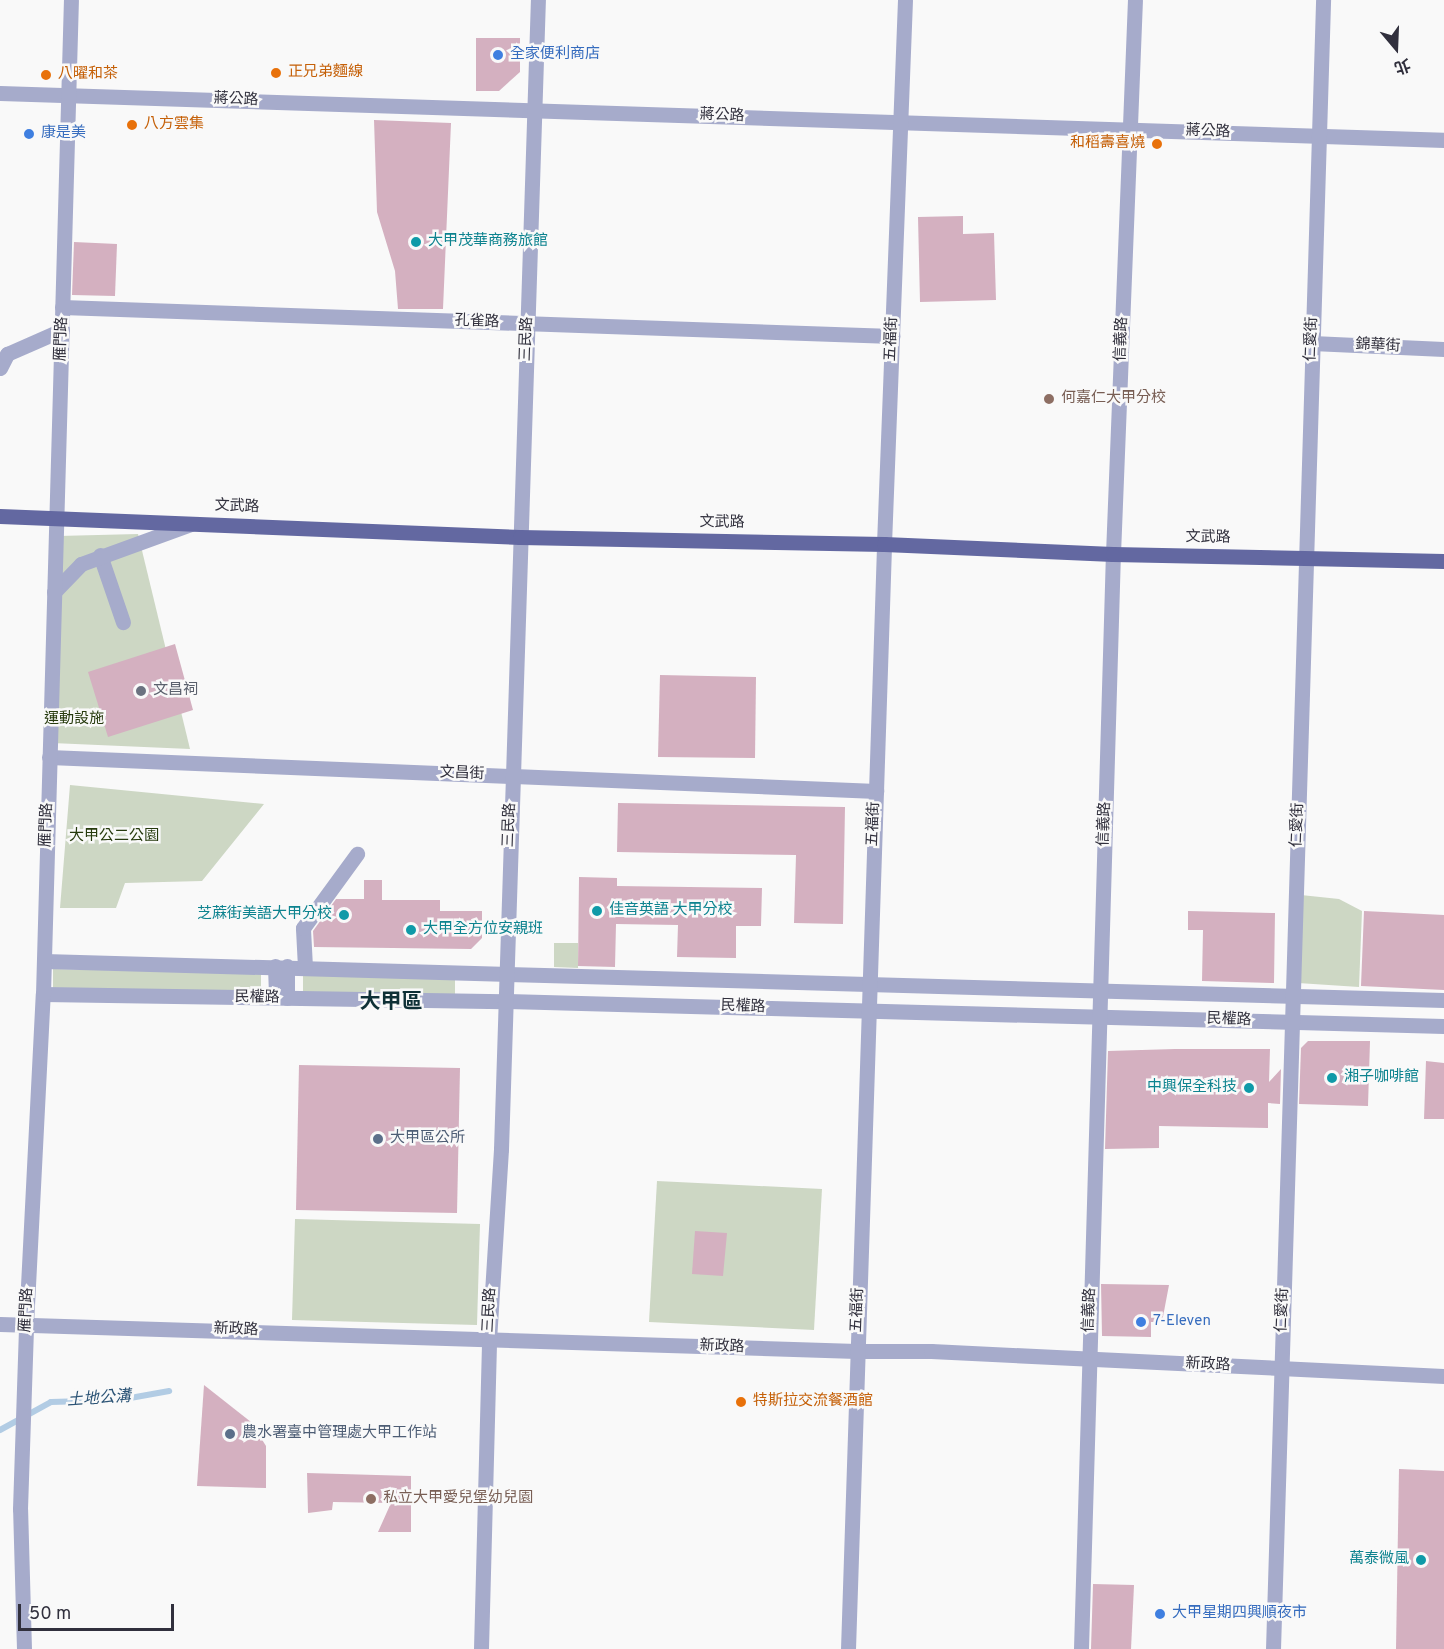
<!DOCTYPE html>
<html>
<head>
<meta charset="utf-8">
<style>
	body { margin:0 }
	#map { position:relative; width:1444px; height:1649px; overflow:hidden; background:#f9f9f9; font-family:Overpass,"Noto Sans TC",sans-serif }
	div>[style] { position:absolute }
	.green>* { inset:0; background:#cdd7c4 }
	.stream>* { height:6px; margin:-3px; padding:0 3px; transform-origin:3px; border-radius:3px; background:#b2cce4 }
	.building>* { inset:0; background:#d4b0c0 }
	.minor>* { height:15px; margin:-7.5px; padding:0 7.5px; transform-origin:7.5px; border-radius:7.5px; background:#a6abcb }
	.major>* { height:15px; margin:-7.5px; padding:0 7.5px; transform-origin:7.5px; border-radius:7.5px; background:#6368a1 }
	.dots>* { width:16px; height:16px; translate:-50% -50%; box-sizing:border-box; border:3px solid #f9f9f9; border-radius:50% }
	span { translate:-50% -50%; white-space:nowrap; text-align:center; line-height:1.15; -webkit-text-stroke:5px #f9f9f9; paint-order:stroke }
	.shop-label { font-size:15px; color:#366cbe }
	.left { translate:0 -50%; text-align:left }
	.food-label { font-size:15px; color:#c56008 }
	.right { translate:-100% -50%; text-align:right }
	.street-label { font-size:15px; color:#31303d }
	.culture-label { font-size:15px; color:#0d838f }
	.education-label { font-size:15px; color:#785e54 }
	.worship-label { font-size:15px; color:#5b616d }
	.park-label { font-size:15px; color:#273b0e }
	.service-label { font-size:15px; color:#4e5e75 }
	.water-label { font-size:16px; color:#2c5476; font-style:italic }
	.district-label { font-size:21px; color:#0e3036; font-weight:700 }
	.north { position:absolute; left:1366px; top:18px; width:60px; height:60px; -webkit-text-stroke:4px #f9f9f9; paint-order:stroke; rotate:161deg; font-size:16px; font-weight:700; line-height:24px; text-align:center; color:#31303d }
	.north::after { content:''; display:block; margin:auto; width:21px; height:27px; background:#31303d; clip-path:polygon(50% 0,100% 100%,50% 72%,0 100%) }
	.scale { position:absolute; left:18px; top:1604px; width:156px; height:27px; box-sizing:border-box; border:3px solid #31303d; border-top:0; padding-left:8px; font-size:18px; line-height:21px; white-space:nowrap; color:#31303d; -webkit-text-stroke:4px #f9f9f9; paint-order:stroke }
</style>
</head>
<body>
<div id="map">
	<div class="green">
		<div style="clip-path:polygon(138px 534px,190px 749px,52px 743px,58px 536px)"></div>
		<div style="clip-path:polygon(70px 785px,264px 804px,202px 881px,125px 883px,116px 908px,60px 908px)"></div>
		<div style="clip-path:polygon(1301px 895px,1339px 899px,1362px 911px,1359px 987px,1298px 983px)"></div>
		<div style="clip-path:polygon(554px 943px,578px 943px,578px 968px,554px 967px)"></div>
		<div style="clip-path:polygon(53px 969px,261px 973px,261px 994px,53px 990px)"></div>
		<div style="clip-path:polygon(303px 973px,455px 976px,455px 997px,303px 994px)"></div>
		<div style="clip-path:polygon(657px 1181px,822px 1189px,814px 1330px,649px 1322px)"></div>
		<div style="clip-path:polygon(295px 1219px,480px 1224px,477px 1325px,292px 1320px)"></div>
	</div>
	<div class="stream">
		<div style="left:0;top:1430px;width:58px;rotate:-28.8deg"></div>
		<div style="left:51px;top:1402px;width:68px;rotate:-1.7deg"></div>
		<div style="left:119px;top:1400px;width:51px;rotate:-10.2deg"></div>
	</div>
	<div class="building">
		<div style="clip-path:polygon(476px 38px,520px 38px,520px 72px,499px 91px,476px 91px)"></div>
		<div style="clip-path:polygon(374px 120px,451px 123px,443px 309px,398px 309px,395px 271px,377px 212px)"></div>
		<div style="clip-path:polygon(963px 216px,963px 234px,994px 233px,996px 300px,920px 302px,918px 217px)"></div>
		<div style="clip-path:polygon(74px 242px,117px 244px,115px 296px,72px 295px)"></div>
		<div style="clip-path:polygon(175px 644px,193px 710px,108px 737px,88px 672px)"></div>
		<div style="clip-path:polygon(660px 675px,756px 677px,755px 758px,658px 757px)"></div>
		<div style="clip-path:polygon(618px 803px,845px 807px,843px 924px,794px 923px,796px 855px,617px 852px)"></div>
		<div style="clip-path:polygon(579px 877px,617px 878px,617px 886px,762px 888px,761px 926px,736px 926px,736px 958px,677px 957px,678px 925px,616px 924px,615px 967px,578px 966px)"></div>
		<div style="clip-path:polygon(364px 880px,382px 880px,382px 900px,440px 900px,440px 911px,482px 911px,482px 938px,471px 949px,314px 947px,313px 931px,336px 899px,364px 899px)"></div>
		<div style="clip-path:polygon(1188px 911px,1275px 913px,1274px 983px,1202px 981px,1203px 930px,1188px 930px)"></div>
		<div style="clip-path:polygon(1364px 911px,1444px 915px,1444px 990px,1361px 986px)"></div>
		<div style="clip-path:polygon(1308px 1041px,1370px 1041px,1368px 1106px,1299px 1104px,1301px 1048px)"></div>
		<div style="clip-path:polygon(1175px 1049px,1270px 1049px,1269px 1082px,1281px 1069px,1280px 1104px,1268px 1103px,1268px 1128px,1159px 1126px,1159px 1148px,1105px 1149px,1108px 1051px)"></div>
		<div style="clip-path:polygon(1426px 1061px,1444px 1063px,1444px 1119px,1424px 1119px)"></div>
		<div style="clip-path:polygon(299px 1065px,460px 1068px,457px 1213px,296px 1210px)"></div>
		<div style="clip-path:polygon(695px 1231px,727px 1233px,723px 1276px,692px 1274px)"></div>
		<div style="clip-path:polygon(1101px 1284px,1169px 1285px,1162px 1322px,1151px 1322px,1151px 1337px,1102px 1336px)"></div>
		<div style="clip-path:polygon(204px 1385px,251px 1422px,266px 1446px,266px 1488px,197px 1486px)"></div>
		<div style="clip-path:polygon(1399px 1469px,1444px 1471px,1444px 1649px,1396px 1649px)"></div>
		<div style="clip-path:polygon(307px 1473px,411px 1476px,411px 1532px,378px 1532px,391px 1503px,333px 1502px,332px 1510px,308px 1513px)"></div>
		<div style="clip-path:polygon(1093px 1584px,1134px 1585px,1131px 1649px,1091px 1649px)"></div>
	</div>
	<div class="minor">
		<div style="left:0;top:93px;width:1445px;rotate:1.86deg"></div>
		<div style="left:62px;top:307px;width:831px;rotate:2deg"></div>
		<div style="left:1312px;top:343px;width:132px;rotate:2.6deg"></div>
		<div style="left:0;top:368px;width:16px;rotate:-63deg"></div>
		<div style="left:7px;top:354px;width:60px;rotate:-23.6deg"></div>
		<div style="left:100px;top:555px;width:71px;rotate:71.1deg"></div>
		<div style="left:54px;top:592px;width:39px;rotate:-46deg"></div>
		<div style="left:81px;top:564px;width:117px;rotate:-20deg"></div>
		<div style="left:49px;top:757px;width:828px;rotate:2.35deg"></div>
		<div style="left:44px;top:961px;width:1401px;rotate:1.6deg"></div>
		<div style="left:275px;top:966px;width:32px;rotate:88deg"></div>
		<div style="left:287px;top:966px;width:32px;rotate:90deg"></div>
		<div style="left:305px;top:967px;width:39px;rotate:-93deg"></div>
		<div style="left:303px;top:928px;width:92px;rotate:-53.9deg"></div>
		<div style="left:43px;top:994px;width:461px;rotate:0.9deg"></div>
		<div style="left:504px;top:1001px;width:940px;rotate:1.52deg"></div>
		<div style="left:0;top:1324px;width:857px;rotate:1.8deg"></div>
		<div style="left:857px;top:1351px;width:74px"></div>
		<div style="left:931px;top:1351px;width:514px;rotate:2.79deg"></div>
		<div style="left:24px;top:1649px;width:140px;rotate:-91.6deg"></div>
		<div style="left:20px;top:1509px;width:184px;rotate:-88.1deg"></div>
		<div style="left:26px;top:1325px;width:331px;rotate:-87.1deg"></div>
		<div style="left:43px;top:994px;width:994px;rotate:-88.39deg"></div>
		<div style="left:481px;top:1649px;width:309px;rotate:-88.5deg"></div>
		<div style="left:489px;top:1340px;width:191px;rotate:-86.4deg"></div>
		<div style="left:501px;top:1149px;width:1150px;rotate:-88.16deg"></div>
		<div style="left:848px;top:1649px;width:1106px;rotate:-88.13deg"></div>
		<div style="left:884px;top:544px;width:544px;rotate:-87.79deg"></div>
		<div style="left:1081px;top:1649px;width:1095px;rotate:-88.33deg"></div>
		<div style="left:1113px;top:554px;width:554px;rotate:-87.73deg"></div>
		<div style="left:1273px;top:1649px;width:1650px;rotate:-88.26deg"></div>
	</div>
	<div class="major">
		<div style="left:0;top:516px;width:520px;rotate:2.31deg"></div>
		<div style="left:520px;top:537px;width:364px;rotate:1.1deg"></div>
		<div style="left:884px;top:544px;width:229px;rotate:2.5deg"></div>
		<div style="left:1113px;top:554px;width:331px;rotate:1.2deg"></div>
	</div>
	<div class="dots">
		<div style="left:498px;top:55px;background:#3f7fe0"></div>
		<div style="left:276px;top:73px;background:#e8710a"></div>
		<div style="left:46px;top:75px;background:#e8710a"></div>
		<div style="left:132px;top:125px;background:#e8710a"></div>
		<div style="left:29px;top:134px;background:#3f7fe0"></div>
		<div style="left:1157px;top:144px;background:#e8710a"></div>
		<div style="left:416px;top:242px;background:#0f9aa8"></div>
		<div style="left:1049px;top:399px;background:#8d6e63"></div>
		<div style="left:141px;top:691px;background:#6b7280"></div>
		<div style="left:597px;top:911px;background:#0f9aa8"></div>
		<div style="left:344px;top:915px;background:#0f9aa8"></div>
		<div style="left:411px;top:930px;background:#0f9aa8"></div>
		<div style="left:1332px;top:1078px;background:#0f9aa8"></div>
		<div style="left:1249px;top:1088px;background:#0f9aa8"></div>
		<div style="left:378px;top:1139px;background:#5c6f8a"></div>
		<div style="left:1141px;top:1322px;background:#3f7fe0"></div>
		<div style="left:741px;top:1402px;background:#e8710a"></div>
		<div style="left:230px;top:1434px;background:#5c6f8a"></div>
		<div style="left:371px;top:1499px;background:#8d6e63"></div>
		<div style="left:1421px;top:1560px;background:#0f9aa8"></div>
		<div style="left:1160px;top:1614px;background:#3f7fe0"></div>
	</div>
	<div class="shop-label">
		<span class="left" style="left:510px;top:55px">全家便利商店</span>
		<span class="left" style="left:41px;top:134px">康是美</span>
		<span class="left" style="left:1153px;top:1322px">7-Eleven</span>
		<span class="left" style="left:1172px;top:1614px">大甲星期四興順夜市</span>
	</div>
	<div class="food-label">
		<span class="left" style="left:288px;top:73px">正兄弟麵線</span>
		<span class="left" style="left:58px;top:75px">八曜和茶</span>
		<span class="left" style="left:144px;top:125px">八方雲集</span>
		<span class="right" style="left:1145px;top:144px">和稻壽喜燒</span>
		<span class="left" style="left:753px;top:1402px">特斯拉交流餐酒館</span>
	</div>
	<div class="street-label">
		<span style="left:236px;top:100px;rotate:2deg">蔣公路</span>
		<span style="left:722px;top:116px;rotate:2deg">蔣公路</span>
		<span style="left:1208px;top:132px;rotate:2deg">蔣公路</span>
		<span style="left:477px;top:322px;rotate:2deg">孔雀路</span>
		<span style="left:62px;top:339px;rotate:-88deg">雁門路</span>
		<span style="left:527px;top:339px;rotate:-88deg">三民路</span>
		<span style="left:892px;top:339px;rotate:-88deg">五福街</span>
		<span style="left:1122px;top:339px;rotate:-88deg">信義路</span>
		<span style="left:1312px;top:339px;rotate:-88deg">仁愛街</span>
		<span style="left:1378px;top:346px;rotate:3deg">錦華街</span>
		<span style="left:237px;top:507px;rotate:2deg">文武路</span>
		<span style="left:722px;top:523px;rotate:1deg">文武路</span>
		<span style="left:1208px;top:538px;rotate:1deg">文武路</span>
		<span style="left:462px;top:774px;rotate:2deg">文昌街</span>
		<span style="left:874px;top:824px;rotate:-88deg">五福街</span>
		<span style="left:1105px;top:824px;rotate:-88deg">信義路</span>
		<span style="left:47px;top:825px;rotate:-88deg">雁門路</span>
		<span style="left:510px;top:825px;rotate:-88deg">三民路</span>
		<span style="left:1298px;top:825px;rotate:-88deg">仁愛街</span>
		<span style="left:257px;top:998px;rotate:1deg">民權路</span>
		<span style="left:743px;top:1007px;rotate:2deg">民權路</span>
		<span style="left:1229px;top:1020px;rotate:2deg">民權路</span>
		<span style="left:27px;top:1310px;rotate:-87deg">雁門路</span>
		<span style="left:490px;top:1310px;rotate:-87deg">三民路</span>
		<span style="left:858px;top:1310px;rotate:-88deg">五福街</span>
		<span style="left:1090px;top:1310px;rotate:-88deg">信義路</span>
		<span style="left:1283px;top:1310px;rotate:-88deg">仁愛街</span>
		<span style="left:236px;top:1330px;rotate:2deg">新政路</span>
		<span style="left:722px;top:1347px;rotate:2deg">新政路</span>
		<span style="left:1208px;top:1365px;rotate:3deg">新政路</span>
	</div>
	<div class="culture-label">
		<span class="left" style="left:428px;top:242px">大甲茂華商務旅館</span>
		<span class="left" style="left:609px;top:911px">佳音英語 大甲分校</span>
		<span class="right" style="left:332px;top:915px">芝蔴街美語大甲分校</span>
		<span class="left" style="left:423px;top:930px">大甲全方位安親班</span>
		<span class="left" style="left:1344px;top:1078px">湘子咖啡館</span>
		<span class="right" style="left:1237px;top:1088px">中興保全科技</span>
		<span class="right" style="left:1409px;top:1560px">萬泰微風</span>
	</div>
	<div class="education-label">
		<span class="left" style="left:1061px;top:399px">何嘉仁大甲分校</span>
		<span class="left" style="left:383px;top:1499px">私立大甲愛兒堡幼兒園</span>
	</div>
	<div class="worship-label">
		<span class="left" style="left:153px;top:691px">文昌祠</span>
	</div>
	<div class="park-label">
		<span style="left:74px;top:720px">運動設施</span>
		<span style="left:114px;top:837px">大甲公二公園</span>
	</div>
	<div class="service-label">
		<span class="left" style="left:390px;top:1139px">大甲區公所</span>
		<span class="left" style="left:242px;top:1434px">農水署臺中管理處大甲工作站</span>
	</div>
	<div class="water-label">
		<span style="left:99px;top:1399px;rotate:-4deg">土地公溝</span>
	</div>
	<div class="district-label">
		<span style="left:391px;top:1003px">大甲區</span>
	</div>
	<div class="north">北</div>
	<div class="scale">50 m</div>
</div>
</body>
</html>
